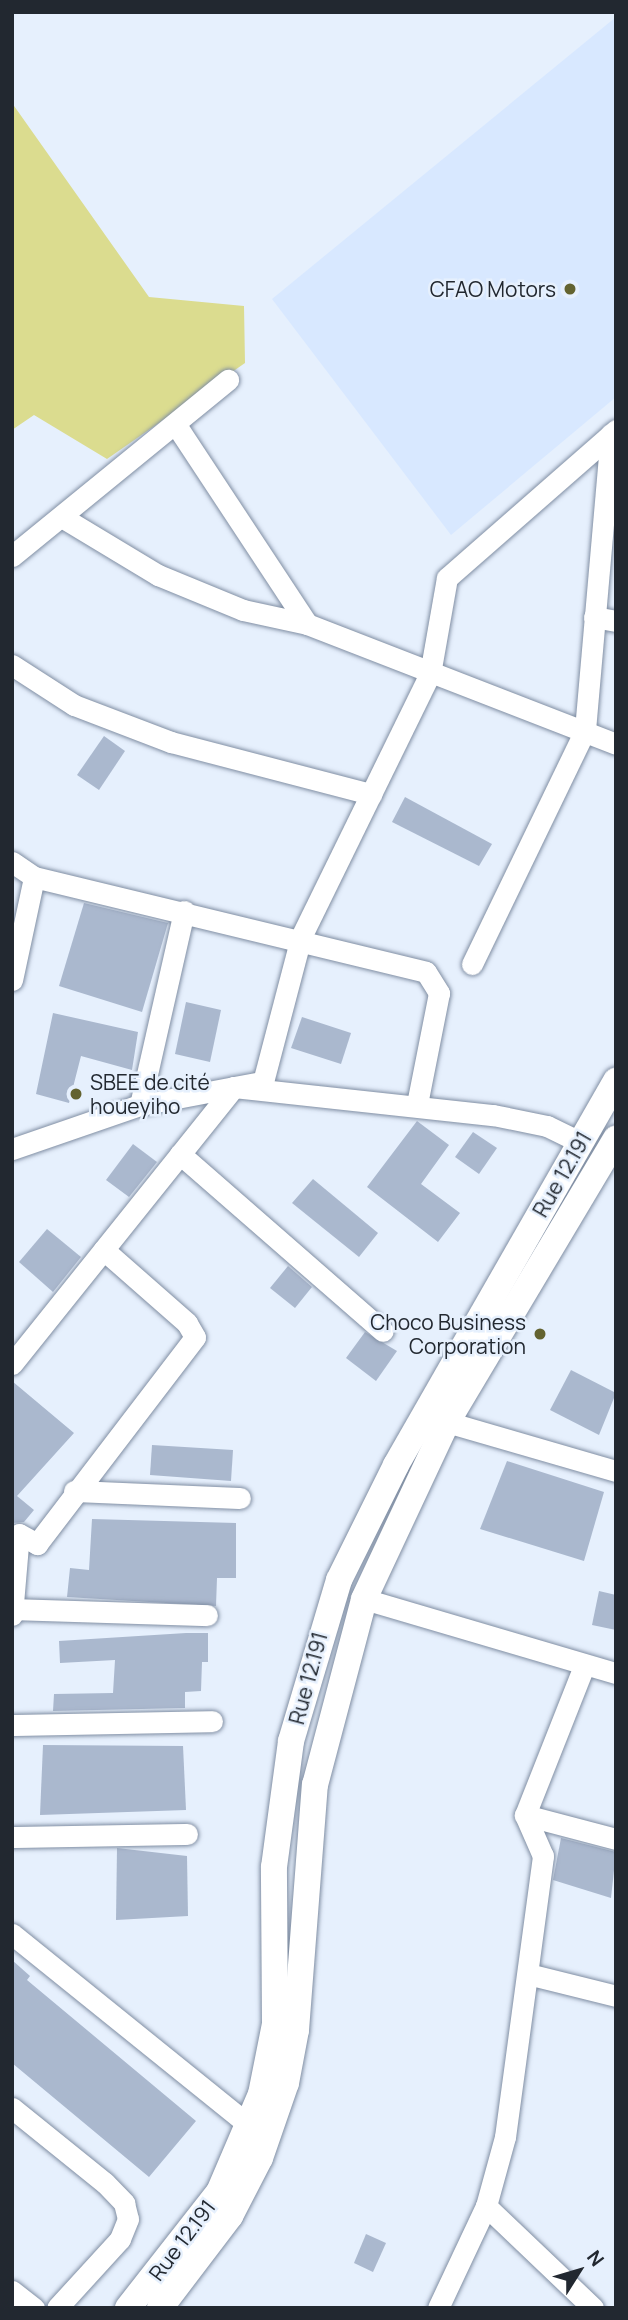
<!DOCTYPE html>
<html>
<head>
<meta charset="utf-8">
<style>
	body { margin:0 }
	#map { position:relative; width:628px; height:2320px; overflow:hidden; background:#e6f0fd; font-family:Manrope,sans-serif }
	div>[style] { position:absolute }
	.built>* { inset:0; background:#d8e8ff }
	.green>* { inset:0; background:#dbdc8f }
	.building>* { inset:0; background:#aab8ce }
	.roads { filter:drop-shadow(0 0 2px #808ea3) drop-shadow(0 0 2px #808ea3) }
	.minor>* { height:21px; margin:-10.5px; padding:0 10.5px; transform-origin:10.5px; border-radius:10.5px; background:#fff }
	.major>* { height:26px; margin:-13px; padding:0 13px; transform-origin:13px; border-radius:13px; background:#fff }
	.dots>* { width:19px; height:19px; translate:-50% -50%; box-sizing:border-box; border:4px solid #e6f0fd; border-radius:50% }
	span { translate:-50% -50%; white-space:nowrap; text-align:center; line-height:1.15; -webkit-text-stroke:5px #e6f0fd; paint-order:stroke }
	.poi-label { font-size:21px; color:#222830 }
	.right { translate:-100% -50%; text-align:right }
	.left { translate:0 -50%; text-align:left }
	.street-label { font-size:21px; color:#222830 }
	.frame { position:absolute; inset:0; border:14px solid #222830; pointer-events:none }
	.north { position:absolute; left:544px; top:2236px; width:70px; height:70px; -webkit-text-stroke:5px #e6f0fd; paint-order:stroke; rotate:53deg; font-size:19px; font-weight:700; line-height:28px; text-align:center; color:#222830 }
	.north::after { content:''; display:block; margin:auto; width:24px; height:32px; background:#222830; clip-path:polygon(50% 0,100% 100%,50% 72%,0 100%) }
</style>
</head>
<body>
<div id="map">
	<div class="built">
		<div style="clip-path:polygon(616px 17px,616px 397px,451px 535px,272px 299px)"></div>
	</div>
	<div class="green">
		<div style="clip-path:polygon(12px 103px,149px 297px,244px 306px,245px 363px,107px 459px,34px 415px,12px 430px)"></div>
	</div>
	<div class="building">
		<div style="clip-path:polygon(104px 736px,125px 751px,99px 790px,77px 775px)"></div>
		<div style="clip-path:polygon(405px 797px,492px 844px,479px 866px,392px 822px)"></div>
		<div style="clip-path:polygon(84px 903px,168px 923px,142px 1012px,59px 986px)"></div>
		<div style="clip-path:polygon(186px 1002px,221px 1010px,210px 1062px,175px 1054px)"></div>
		<div style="clip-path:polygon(53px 1013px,138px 1032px,132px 1070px,81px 1056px,69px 1103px,36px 1094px)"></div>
		<div style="clip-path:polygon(302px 1017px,351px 1033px,341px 1064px,291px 1048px)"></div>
		<div style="clip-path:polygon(417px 1121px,449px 1145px,421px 1184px,460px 1213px,438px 1242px,367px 1187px)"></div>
		<div style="clip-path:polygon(473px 1132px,497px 1148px,479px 1174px,455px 1157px)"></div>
		<div style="clip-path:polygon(133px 1144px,157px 1162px,129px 1197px,106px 1180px)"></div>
		<div style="clip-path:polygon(313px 1179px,378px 1233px,359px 1257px,292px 1203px)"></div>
		<div style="clip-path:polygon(47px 1229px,81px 1257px,53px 1292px,19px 1262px)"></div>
		<div style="clip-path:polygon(288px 1266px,312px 1287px,295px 1308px,270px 1288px)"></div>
		<div style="clip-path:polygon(365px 1332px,397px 1351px,376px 1381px,346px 1358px)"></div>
		<div style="clip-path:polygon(571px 1370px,616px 1393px,599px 1435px,550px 1410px)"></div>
		<div style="clip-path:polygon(12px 1381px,74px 1433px,17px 1496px,34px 1510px,24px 1522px,12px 1523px)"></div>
		<div style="clip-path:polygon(152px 1445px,233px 1450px,231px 1481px,150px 1475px)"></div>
		<div style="clip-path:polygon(507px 1461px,604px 1492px,584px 1561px,480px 1529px)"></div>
		<div style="clip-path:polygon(92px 1519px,236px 1523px,236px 1578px,217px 1578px,216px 1606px,67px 1597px,70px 1568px,89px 1570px)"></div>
		<div style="clip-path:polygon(599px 1591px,616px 1595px,616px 1630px,592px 1625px)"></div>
		<div style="clip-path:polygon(186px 1633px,208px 1633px,208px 1662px,202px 1662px,201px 1691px,185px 1692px,185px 1708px,53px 1711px,54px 1694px,113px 1693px,115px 1660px,60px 1663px,59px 1641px)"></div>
		<div style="clip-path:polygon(43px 1745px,183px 1746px,186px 1810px,40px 1815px)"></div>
		<div style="clip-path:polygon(561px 1838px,616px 1852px,611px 1898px,553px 1880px)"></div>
		<div style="clip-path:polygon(117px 1848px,187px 1856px,188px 1916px,116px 1920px)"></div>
		<div style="clip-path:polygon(12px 1960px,30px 1976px,27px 1980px,196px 2121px,149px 2177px,12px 2063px)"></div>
		<div style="clip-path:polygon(366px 2234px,386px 2243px,373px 2272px,354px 2263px)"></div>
	</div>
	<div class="roads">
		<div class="minor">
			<div style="left:176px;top:425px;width:238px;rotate:56.6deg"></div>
			<div style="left:65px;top:519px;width:109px;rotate:31.1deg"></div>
			<div style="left:158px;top:575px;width:92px;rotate:22.4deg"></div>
			<div style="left:243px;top:610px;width:66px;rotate:12.3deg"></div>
			<div style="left:307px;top:624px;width:331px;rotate:21.2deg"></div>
			<div style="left:12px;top:556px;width:279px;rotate:-39.2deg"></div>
			<div style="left:594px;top:617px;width:22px;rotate:10deg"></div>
			<div style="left:12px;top:665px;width:74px;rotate:32.8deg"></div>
			<div style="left:74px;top:705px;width:104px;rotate:20.9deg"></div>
			<div style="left:171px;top:742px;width:207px;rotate:14.6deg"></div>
			<div style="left:12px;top:862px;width:27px;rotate:34deg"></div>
			<div style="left:34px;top:877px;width:403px;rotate:13.6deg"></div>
			<div style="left:426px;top:972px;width:25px;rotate:58deg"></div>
			<div style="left:439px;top:993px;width:113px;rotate:101.2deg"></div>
			<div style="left:472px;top:964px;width:260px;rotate:-64.2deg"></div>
			<div style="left:585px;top:730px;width:297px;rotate:-85deg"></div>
			<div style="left:12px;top:980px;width:105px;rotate:-77.9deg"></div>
			<div style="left:140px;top:1105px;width:199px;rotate:-77.2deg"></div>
			<div style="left:12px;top:1149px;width:135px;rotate:-19deg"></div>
			<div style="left:140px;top:1105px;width:96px;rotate:-10.8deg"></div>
			<div style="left:234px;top:1087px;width:261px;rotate:6.2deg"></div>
			<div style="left:493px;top:1115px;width:55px;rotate:11.5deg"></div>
			<div style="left:547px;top:1126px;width:37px;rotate:26deg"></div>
			<div style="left:180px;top:1154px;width:269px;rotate:41.1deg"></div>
			<div style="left:12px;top:1364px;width:355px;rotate:-51.3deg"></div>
			<div style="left:234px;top:1087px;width:29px;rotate:-10deg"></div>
			<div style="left:263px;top:1082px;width:150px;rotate:-75.3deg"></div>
			<div style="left:301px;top:937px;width:293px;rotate:-63.9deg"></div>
			<div style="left:430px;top:674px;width:97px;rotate:-80deg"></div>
			<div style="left:447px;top:578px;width:225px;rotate:-41.2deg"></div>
			<div style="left:447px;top:1422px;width:176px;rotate:16.2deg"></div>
			<div style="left:74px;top:1491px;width:166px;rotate:2.4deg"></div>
			<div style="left:364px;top:1599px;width:263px;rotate:16.4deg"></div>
			<div style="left:13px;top:1609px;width:194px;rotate:1.8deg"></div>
			<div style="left:12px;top:1615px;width:81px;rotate:-85.1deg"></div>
			<div style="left:19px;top:1534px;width:21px;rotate:29deg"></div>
			<div style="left:37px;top:1544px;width:260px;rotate:-52.6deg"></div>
			<div style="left:195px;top:1337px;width:16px;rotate:-120deg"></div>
			<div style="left:187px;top:1323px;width:111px;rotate:-138.7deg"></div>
			<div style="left:12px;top:1725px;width:200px;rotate:-1.1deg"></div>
			<div style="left:525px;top:1815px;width:94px;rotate:14.8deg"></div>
			<div style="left:12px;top:1837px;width:175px;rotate:-1deg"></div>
			<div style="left:12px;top:1934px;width:306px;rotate:38.9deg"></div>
			<div style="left:528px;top:1974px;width:91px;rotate:14deg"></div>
			<div style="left:12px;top:2108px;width:119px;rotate:38.9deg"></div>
			<div style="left:105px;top:2183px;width:28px;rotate:46deg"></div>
			<div style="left:124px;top:2203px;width:16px;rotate:76deg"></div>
			<div style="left:128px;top:2219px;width:22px;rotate:112deg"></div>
			<div style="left:120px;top:2239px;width:93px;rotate:132.4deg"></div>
			<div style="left:486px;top:2206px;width:148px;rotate:43.6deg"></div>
			<div style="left:12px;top:2291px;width:28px;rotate:38deg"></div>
			<div style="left:438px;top:2308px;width:113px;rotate:-64.8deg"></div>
			<div style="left:486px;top:2206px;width:72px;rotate:-74.6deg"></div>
			<div style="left:505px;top:2137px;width:284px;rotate:-82.3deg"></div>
			<div style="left:543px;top:1856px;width:45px;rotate:-113.7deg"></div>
			<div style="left:525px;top:1815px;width:160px;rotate:-68.4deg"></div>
		</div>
		<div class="major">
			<div style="left:128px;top:2308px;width:147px;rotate:-51.9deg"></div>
			<div style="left:219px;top:2192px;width:107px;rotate:-66.8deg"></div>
			<div style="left:261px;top:2094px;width:71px;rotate:-78.7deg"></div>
			<div style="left:275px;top:2024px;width:157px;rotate:-90.4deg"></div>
			<div style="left:274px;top:1867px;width:127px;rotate:-82.3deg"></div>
			<div style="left:291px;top:1741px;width:168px;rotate:-73.4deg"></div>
			<div style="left:339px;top:1580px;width:128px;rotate:-63.6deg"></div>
			<div style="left:396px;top:1465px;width:443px;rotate:-60.2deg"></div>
			<div style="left:160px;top:2308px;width:116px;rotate:-52.7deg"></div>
			<div style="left:230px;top:2216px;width:65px;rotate:-62.7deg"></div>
			<div style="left:260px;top:2158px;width:79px;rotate:-70.9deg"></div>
			<div style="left:286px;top:2083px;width:54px;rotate:-79.3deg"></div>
			<div style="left:296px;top:2030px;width:246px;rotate:-85.6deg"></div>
			<div style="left:315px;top:1785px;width:192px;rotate:-75.2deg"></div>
			<div style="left:364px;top:1599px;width:195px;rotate:-64.9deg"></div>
			<div style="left:447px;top:1422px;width:330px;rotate:-59.2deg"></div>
		</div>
	</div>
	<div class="dots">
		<div style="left:570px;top:289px;background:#636330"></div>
		<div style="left:76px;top:1094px;background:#636330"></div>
		<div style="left:540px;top:1334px;background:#636330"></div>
	</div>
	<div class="poi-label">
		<span class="right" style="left:556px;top:289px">CFAO Motors</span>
		<span class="left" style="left:90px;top:1094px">SBEE de cité<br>houeyiho</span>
		<span class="right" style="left:526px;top:1334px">Choco Business<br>Corporation</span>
	</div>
	<div class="street-label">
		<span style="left:562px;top:1174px;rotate:-60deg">Rue 12.191</span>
		<span style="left:308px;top:1678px;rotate:-75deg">Rue 12.191</span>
		<span style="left:182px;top:2240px;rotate:-53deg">Rue 12.191</span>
	</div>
	<div class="frame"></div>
	<div class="north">N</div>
</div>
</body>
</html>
